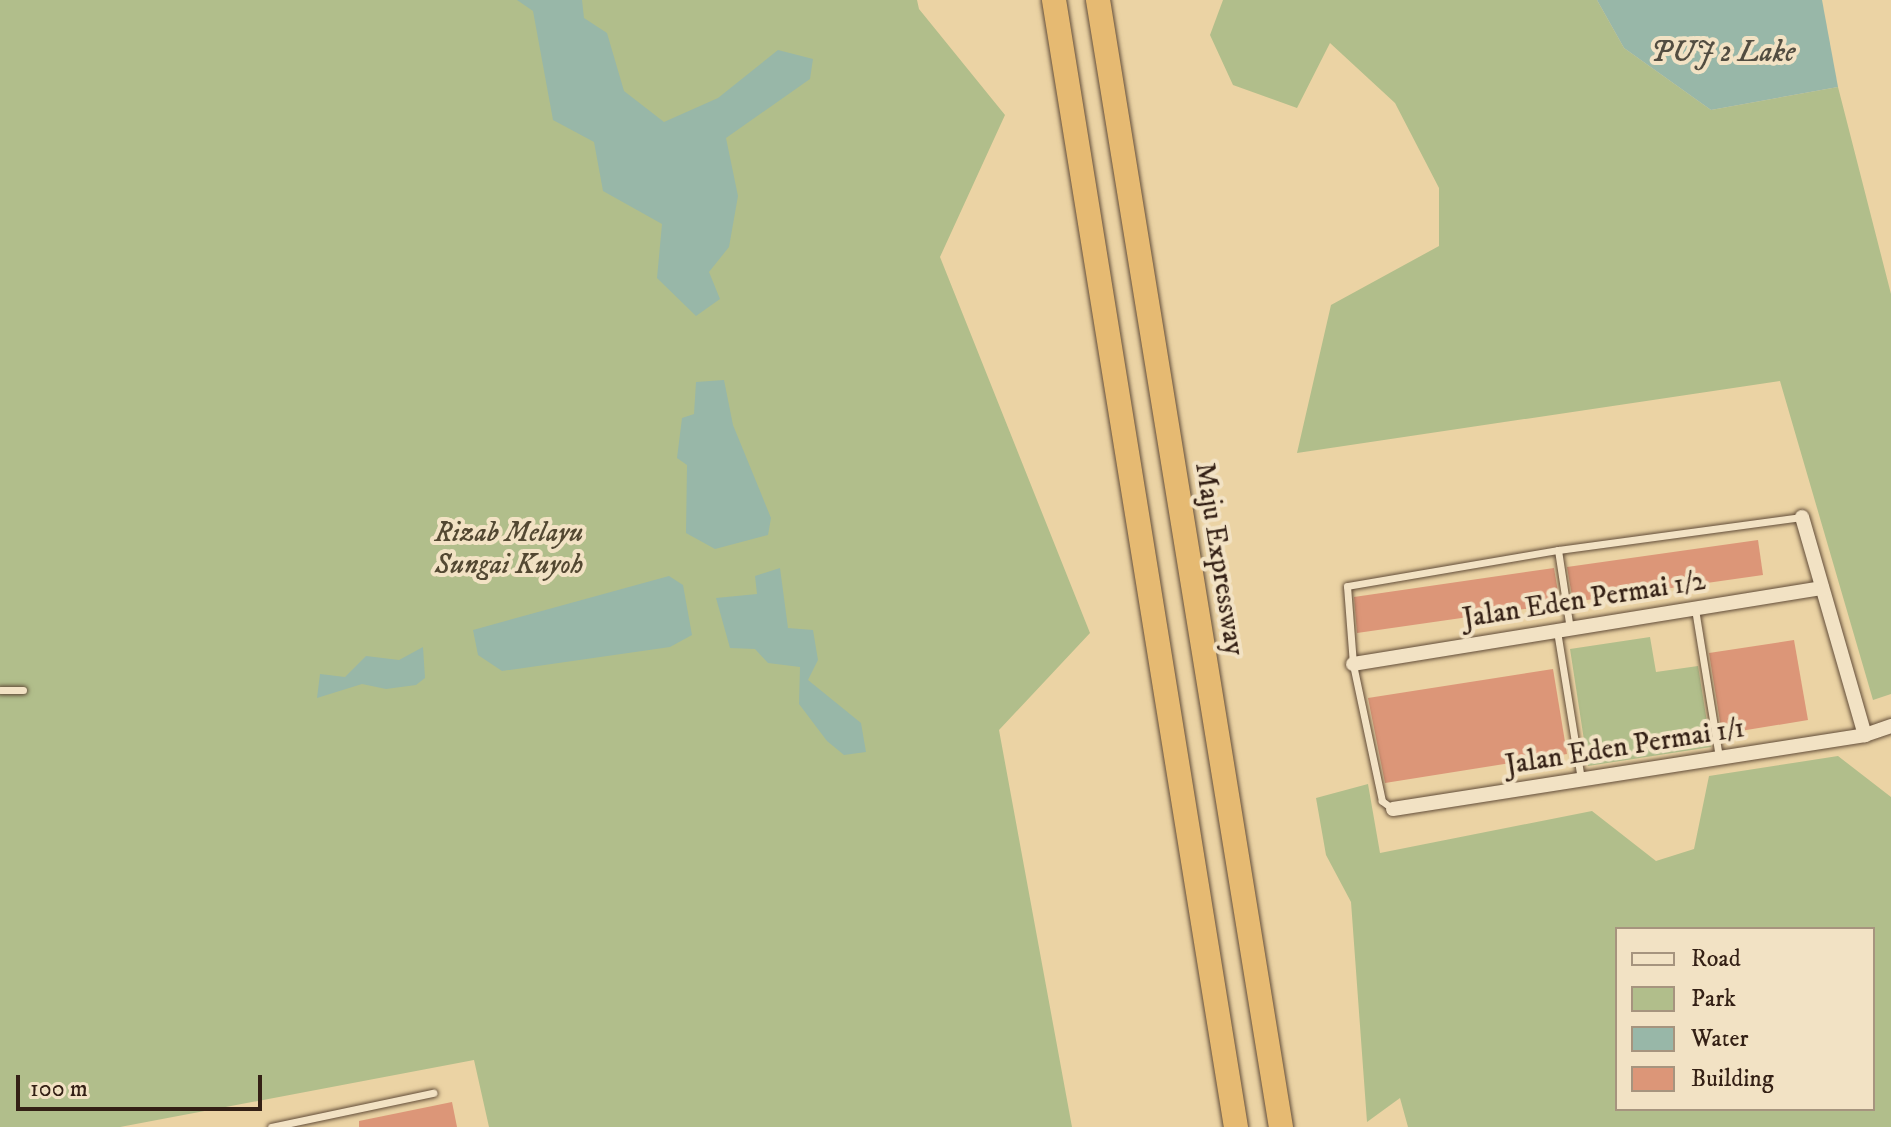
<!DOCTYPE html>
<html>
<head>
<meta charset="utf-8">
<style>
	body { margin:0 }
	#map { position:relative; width:1891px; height:1127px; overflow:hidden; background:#ebd3a4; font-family:"IM FELL DW Pica",serif }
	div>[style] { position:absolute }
	.green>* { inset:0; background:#b1be8b }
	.water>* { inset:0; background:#98b7a8 }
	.building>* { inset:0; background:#dc9678 }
	.roads { filter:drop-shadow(0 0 2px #624d39) drop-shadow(0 0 2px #624d39) }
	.lane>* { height:7px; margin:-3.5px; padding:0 3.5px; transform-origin:3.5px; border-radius:3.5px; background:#f2e2c4 }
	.street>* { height:14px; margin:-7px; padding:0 7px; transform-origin:7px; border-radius:7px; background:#f2e2c4 }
	.highway>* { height:24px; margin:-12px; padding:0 12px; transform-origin:12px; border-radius:12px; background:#e6ba72 }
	span { translate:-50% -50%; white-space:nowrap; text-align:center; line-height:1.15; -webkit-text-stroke:8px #f2e2c4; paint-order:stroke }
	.park-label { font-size:28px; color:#534832; font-style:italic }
	.street-label { font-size:28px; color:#342015 }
	.water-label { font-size:30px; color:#524d41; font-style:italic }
	.legend { position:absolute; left:1615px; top:927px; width:260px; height:184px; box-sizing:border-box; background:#f2e2c4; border:2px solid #a6947e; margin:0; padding:10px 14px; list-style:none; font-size:24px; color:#342015 }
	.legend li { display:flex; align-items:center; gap:16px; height:40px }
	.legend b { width:40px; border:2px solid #a6947e }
	.scale { position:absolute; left:16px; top:1075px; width:246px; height:36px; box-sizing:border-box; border:4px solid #342015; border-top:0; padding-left:10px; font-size:24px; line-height:28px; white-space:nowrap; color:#342015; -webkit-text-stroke:6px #f2e2c4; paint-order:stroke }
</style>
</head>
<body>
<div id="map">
	<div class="green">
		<div style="clip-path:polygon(0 0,917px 0,919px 9px,1005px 115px,940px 257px,1090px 633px,999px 730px,1072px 1127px,489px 1127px,474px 1060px,120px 1127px,0 1127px)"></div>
		<div style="clip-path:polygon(1223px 0,1597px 0,1624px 48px,1711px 110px,1838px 87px,1891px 294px,1891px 694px,1873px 700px,1780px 381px,1297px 453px,1331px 305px,1439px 246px,1439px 188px,1395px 103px,1330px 43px,1297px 108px,1233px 85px,1210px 35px)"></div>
		<div style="clip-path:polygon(1650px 637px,1656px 672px,1698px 666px,1711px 747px,1588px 766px,1570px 649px)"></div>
		<div style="clip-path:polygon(evenodd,1838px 756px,1891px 797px,1891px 1127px,1408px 1127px,1400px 1098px,1367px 1122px,1351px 902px,1326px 855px,1316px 798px,1368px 784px,1380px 853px,1592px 811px,1656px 861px,1694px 849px,1709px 776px,1838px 756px,1617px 929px,1873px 929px,1873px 1109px,1617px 1109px,1617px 929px)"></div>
	</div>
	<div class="water">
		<div style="clip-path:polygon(517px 0,582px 0,584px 18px,607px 33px,624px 91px,664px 122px,718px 98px,778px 50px,813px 59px,810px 79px,726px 138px,738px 196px,729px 247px,709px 272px,720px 299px,696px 316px,657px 278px,662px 224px,603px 191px,594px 142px,553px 120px,533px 11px)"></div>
		<div style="clip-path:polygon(1597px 0,1822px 0,1838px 87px,1711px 110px,1624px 48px)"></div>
		<div style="clip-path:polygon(724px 380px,733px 425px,771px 518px,768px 535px,715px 549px,686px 533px,687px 465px,677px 458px,682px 418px,694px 414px,696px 382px)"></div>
		<div style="clip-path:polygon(780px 568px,788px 628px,813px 630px,818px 660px,808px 680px,861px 723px,866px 752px,844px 755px,827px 741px,799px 704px,800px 667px,768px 663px,755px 649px,730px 648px,716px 598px,757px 594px,755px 576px)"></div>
		<div style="clip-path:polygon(669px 576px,683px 585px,692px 635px,670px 647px,502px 671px,478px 655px,473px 630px)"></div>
		<div style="clip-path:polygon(423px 647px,425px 678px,416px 685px,386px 689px,362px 684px,317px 698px,320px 674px,345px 677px,366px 656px,399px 660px)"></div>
	</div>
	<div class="building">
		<div style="clip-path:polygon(1758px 540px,1763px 575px,1573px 602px,1567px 567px)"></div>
		<div style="clip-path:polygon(1554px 568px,1560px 604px,1357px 633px,1354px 597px)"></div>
		<div style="clip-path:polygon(1794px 640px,1808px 720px,1722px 734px,1709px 653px)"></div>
		<div style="clip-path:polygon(1553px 669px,1567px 754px,1385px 783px,1368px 698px)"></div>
		<div style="clip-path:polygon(452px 1102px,457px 1127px,359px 1127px,359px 1121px)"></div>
	</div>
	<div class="roads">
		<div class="lane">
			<div style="left:1558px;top:550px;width:80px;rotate:81.4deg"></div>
			<div style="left:1695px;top:609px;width:151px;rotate:80.8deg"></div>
			<div style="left:1557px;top:631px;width:150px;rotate:80.8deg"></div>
			<div style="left:0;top:690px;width:23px"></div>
			<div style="left:1393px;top:809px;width:14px;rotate:-144deg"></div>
			<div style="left:1382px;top:801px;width:140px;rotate:-102deg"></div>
			<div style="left:1353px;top:664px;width:78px;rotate:-94.4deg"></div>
			<div style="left:1347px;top:586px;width:214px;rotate:-9.7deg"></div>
			<div style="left:1558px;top:550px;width:246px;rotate:-7.7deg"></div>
			<div style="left:271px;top:1127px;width:166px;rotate:-11.9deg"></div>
		</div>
		<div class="street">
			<div style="left:1802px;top:517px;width:227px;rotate:73.9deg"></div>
			<div style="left:1353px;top:664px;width:475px;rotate:-9.2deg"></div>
			<div style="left:1393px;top:809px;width:478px;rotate:-8.9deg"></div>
			<div style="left:1865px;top:735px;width:28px;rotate:-19deg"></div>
		</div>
		<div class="highway">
			<div style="left:1054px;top:0;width:1142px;rotate:80.83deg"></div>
			<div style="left:1098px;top:0;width:1142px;rotate:80.78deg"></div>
		</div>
	</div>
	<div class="park-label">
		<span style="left:509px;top:549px">Rizab Melayu<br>Sungai Kuyoh</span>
	</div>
	<div class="street-label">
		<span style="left:1219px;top:559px;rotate:81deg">Maju Expressway</span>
		<span style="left:1584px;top:600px;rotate:-9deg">Jalan Eden Permai 1/2</span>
		<span style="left:1625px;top:747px;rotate:-9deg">Jalan Eden Permai 1/1</span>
	</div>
	<div class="water-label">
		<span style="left:1723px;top:53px">PUJ 2 Lake</span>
	</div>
	<ul class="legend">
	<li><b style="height:10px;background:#f2e2c4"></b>Road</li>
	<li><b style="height:22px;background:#b1be8b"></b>Park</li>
	<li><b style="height:22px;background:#98b7a8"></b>Water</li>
	<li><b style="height:22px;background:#dc9678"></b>Building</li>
	</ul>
	<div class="scale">100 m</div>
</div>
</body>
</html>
